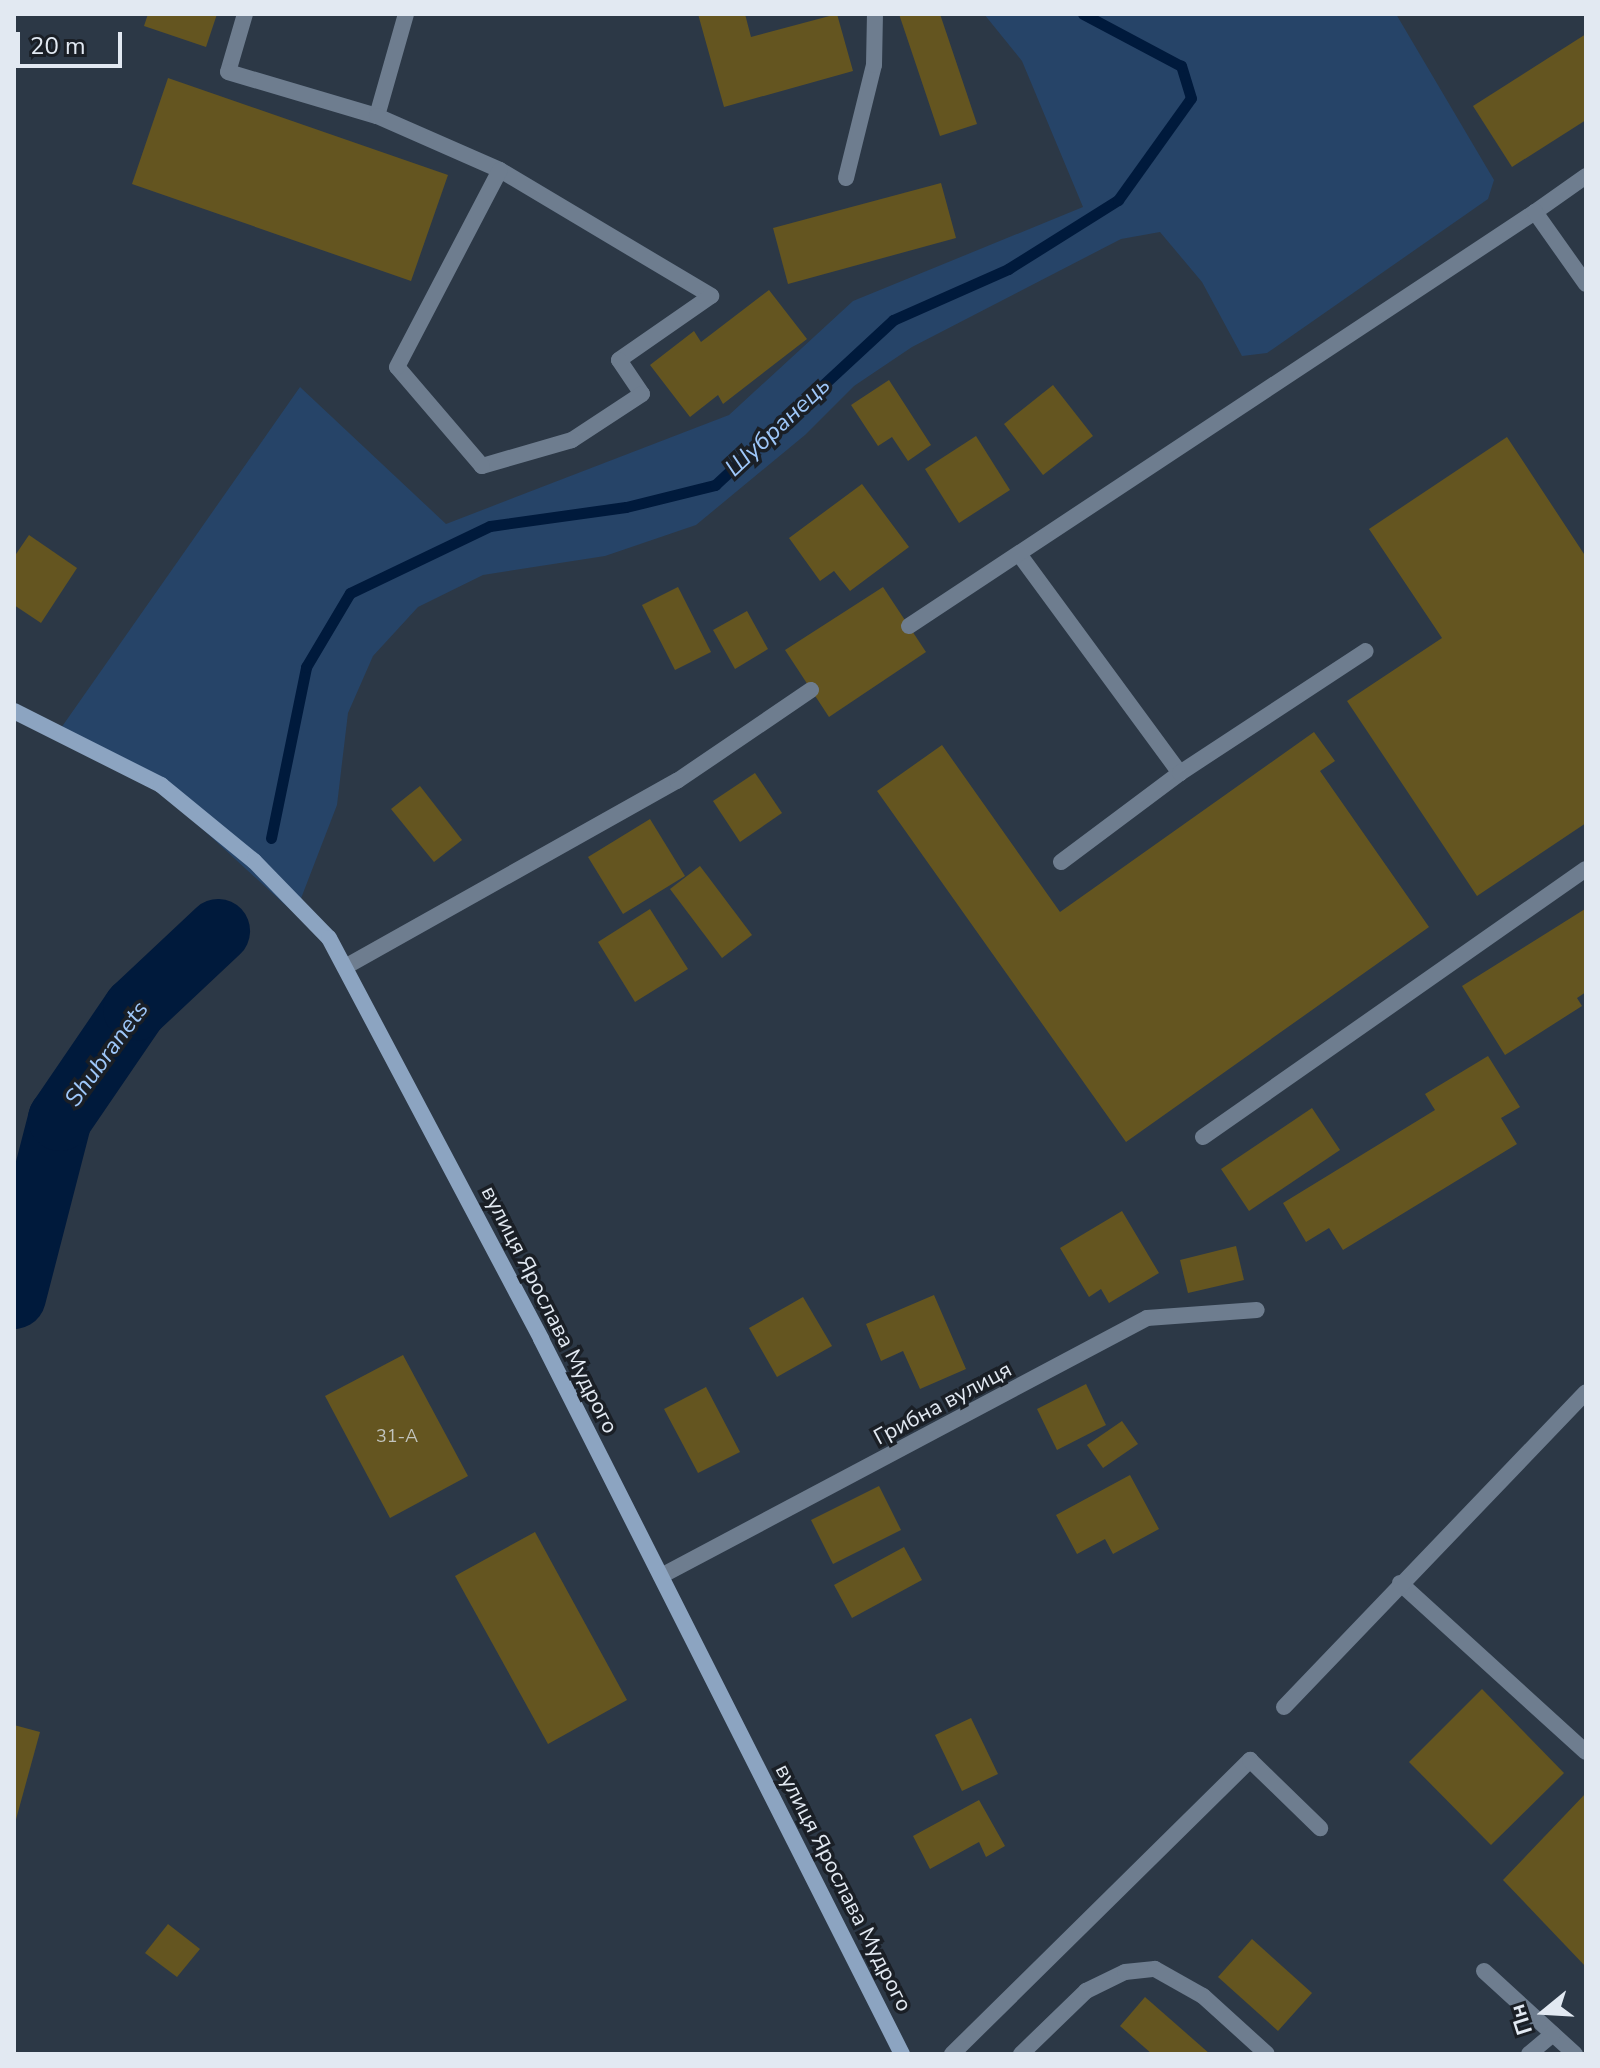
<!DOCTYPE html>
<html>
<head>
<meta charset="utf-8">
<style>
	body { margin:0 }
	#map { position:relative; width:1600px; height:2068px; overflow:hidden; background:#2c3846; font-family:"Nunito Sans",sans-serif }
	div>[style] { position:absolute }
	.green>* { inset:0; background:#264468 }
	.stream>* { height:11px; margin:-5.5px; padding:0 5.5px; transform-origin:5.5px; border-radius:5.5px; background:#001a3c }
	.river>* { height:64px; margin:-32px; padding:0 32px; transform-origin:32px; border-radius:32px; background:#001a3c }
	.building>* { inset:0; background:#645520 }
	.service>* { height:16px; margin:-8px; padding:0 8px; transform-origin:8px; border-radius:8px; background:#6e7d8f }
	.minor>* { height:16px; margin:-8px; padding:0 8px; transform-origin:8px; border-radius:8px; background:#6e7d8f }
	.secondary>* { height:16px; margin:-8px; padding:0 8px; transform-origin:8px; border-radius:8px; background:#8ca4c1 }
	span { translate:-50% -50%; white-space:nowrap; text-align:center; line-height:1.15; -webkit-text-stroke:7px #1a1f26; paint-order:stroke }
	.number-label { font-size:18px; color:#c2c4be }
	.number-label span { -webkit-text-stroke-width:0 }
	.street-label { font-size:22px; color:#e2e9f2 }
	.water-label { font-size:24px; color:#9ec7f9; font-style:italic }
	.frame { position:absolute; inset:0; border:16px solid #e2e9f2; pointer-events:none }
	.north { position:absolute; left:1504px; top:1972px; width:80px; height:80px; -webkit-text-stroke:6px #1a1f26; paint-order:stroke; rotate:252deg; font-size:22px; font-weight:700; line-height:32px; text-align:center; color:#e2e9f2 }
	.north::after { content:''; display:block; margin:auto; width:28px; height:36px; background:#e2e9f2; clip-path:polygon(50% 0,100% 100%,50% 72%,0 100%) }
	.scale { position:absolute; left:16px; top:32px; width:106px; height:36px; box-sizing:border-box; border:4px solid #e2e9f2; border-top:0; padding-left:10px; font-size:24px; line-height:28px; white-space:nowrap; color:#e2e9f2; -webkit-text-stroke:6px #1a1f26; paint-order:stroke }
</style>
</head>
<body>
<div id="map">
	<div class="green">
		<div style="clip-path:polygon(984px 14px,1396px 14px,1494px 180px,1488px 199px,1267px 353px,1242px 356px,1202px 282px,1160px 232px,1121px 239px,912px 347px,854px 386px,805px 435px,696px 525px,605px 556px,483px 575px,418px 607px,373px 656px,348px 713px,337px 805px,295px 914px,158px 788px,54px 738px,300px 387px,446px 524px,729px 415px,853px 301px,1083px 207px,1022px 61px)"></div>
	</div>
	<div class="stream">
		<div style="left:271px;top:838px;width:175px;rotate:-78.4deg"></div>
		<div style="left:306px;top:667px;width:86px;rotate:-59.3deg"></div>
		<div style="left:350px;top:593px;width:155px;rotate:-25.6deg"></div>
		<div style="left:490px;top:526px;width:137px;rotate:-8deg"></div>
		<div style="left:626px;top:507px;width:92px;rotate:-13.9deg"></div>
		<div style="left:715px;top:485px;width:243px;rotate:-42.8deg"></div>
		<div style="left:893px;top:320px;width:126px;rotate:-23.9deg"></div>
		<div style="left:1008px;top:269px;width:130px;rotate:-32.1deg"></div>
		<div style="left:1118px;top:200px;width:125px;rotate:-54.4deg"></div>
		<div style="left:1191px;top:98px;width:34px;rotate:-107deg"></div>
		<div style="left:1181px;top:66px;width:111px;rotate:-152deg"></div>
	</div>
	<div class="river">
		<div style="left:14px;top:1297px;width:184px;rotate:-75.5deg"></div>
		<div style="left:60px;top:1119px;width:133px;rotate:-55.7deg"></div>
		<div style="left:135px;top:1009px;width:114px;rotate:-43.2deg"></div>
	</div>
	<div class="building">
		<div style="clip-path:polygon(148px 14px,217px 14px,206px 47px,144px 26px)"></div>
		<div style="clip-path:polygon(698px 14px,745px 14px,751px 37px,837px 14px,853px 71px,724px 107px)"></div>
		<div style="clip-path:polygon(899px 14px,940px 14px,977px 124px,940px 136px)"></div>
		<div style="clip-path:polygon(1586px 34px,1586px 120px,1512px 167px,1473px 106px)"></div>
		<div style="clip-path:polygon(168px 78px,448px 175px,411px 281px,132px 184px)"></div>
		<div style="clip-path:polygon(941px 183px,956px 238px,788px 284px,773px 228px)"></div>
		<div style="clip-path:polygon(769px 290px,807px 339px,723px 404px,718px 395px,690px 417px,650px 365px,694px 331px,701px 342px)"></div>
		<div style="clip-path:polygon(889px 380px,931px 445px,908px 461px,892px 437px,878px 446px,851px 405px)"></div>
		<div style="clip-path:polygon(1053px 385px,1093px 436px,1043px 475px,1004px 424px)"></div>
		<div style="clip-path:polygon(976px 436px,1010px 490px,959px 523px,925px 469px)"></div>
		<div style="clip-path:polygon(1507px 437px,1586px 557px,1586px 823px,1477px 896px,1347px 701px,1442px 638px,1369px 529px)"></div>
		<div style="clip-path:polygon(862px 484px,909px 547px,850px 591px,834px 571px,820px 581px,789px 538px)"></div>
		<div style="clip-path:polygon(29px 535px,77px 568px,41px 623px,14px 605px,14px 557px)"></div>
		<div style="clip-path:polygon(678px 587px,711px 652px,675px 670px,642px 605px)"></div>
		<div style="clip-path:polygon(883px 587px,926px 652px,829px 717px,785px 650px)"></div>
		<div style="clip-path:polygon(747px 611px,768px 649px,735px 669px,713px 630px)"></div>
		<div style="clip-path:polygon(1314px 732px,1335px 761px,1320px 771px,1429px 927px,1126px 1142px,877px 791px,942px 745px,1060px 912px)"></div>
		<div style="clip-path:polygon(755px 773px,782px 813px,740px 842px,713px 801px)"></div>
		<div style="clip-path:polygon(420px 786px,462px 840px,434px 862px,391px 809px)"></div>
		<div style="clip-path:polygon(650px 819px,685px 876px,623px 914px,588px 857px)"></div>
		<div style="clip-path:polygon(700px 866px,752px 935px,722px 958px,670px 889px)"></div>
		<div style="clip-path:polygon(650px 909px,688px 969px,635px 1002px,598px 942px)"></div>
		<div style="clip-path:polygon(1585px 909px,1586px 992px,1577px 998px,1582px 1006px,1505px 1055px,1462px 986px)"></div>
		<div style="clip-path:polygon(1488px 1056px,1520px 1107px,1501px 1118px,1517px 1144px,1343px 1250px,1329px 1228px,1306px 1242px,1283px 1203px,1435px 1110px,1425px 1094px)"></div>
		<div style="clip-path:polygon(1312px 1108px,1340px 1150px,1249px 1211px,1221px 1169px)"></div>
		<div style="clip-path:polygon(1122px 1211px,1159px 1273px,1109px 1303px,1101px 1289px,1089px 1297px,1060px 1248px)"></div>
		<div style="clip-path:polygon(1236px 1246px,1244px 1280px,1188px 1293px,1180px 1260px)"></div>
		<div style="clip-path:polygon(934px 1295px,966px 1369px,920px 1389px,903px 1351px,881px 1361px,866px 1324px)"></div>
		<div style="clip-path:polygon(803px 1297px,832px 1346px,777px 1377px,749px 1328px)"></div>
		<div style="clip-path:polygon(403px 1355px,468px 1476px,390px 1518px,325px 1396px)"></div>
		<div style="clip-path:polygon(1086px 1384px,1106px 1425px,1057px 1450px,1037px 1409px)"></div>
		<div style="clip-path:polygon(706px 1387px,740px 1452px,698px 1473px,664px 1409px)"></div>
		<div style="clip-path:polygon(1122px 1421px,1138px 1444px,1103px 1468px,1087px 1445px)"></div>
		<div style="clip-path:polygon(1130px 1475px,1159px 1529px,1113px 1554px,1105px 1539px,1077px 1554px,1056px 1515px)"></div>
		<div style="clip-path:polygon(879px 1486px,901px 1530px,833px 1564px,811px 1520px)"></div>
		<div style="clip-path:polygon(535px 1532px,627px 1700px,548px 1744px,455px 1576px)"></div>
		<div style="clip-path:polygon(904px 1547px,922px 1580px,852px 1618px,834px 1585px)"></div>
		<div style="clip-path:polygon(1482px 1689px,1564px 1773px,1491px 1845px,1409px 1762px)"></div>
		<div style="clip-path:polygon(971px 1718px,998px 1774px,962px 1791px,935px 1735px)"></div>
		<div style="clip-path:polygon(14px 1725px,40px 1732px,15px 1823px,14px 1823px)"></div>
		<div style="clip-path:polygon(1586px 1793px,1586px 1967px,1503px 1880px)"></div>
		<div style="clip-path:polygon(979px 1800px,1005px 1846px,986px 1857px,979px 1842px,930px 1869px,913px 1836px)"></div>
		<div style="clip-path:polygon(168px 1924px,200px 1949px,177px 1977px,145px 1953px)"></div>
		<div style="clip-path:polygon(1252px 1939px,1312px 1993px,1278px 2031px,1218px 1977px)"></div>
		<div style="clip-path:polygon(1145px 1997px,1210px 2054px,1152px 2054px,1120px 2026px)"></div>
	</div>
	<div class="service">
		<div style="left:245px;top:14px;width:60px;rotate:106.3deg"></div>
		<div style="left:228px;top:72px;width:155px;rotate:16.5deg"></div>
		<div style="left:406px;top:14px;width:106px;rotate:105.9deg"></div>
		<div style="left:377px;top:116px;width:134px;rotate:23.7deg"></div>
		<div style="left:500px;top:170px;width:246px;rotate:30.8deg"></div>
		<div style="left:711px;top:296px;width:112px;rotate:145.2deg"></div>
		<div style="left:619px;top:360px;width:41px;rotate:55.9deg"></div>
		<div style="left:642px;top:394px;width:84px;rotate:146.7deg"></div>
		<div style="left:572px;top:440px;width:94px;rotate:163.9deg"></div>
		<div style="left:482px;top:466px;width:130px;rotate:-130.6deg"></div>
		<div style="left:397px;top:367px;width:222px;rotate:-62.4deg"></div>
		<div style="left:846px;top:178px;width:116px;rotate:-76.1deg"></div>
		<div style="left:874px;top:65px;width:51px;rotate:-88.9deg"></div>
		<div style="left:1535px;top:212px;width:62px;rotate:-35.2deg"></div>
		<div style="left:1019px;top:554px;width:272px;rotate:53.7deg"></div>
		<div style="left:909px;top:626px;width:751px;rotate:-33.48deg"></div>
		<div style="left:1535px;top:212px;width:88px;rotate:54.7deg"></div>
		<div style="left:1061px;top:862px;width:149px;rotate:-36.8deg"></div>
		<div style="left:1180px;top:773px;width:222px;rotate:-33.3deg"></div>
		<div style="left:345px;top:967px;width:381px;rotate:-29.3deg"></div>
		<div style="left:677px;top:781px;width:162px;rotate:-34.2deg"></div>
		<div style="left:1203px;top:1137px;width:467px;rotate:-35deg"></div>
		<div style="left:1400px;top:1583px;width:251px;rotate:42.3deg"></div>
		<div style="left:1284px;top:1707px;width:436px;rotate:-46.2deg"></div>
		<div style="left:1484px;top:1971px;width:123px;rotate:42.4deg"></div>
		<div style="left:952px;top:2054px;width:419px;rotate:-44.6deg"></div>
		<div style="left:1250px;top:1760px;width:98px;rotate:44.2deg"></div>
		<div style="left:1021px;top:2054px;width:91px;rotate:-44.1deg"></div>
		<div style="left:1086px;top:1991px;width:43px;rotate:-26deg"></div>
		<div style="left:1125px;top:1972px;width:30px;rotate:-6deg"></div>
		<div style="left:1155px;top:1969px;width:55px;rotate:29.4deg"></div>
		<div style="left:1203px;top:1996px;width:86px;rotate:42.2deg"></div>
		<div style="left:1529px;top:2054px;width:31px;rotate:-40deg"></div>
	</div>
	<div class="minor">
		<div style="left:661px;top:1576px;width:550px;rotate:-27.96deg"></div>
		<div style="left:1147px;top:1318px;width:110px;rotate:-4.2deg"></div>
	</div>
	<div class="secondary">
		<div style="left:14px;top:711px;width:165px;rotate:26.7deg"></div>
		<div style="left:161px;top:785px;width:120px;rotate:39.3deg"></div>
		<div style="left:254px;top:861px;width:107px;rotate:45.8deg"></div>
		<div style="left:329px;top:938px;width:454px;rotate:62.1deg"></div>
		<div style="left:541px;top:1339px;width:801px;rotate:63.21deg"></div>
	</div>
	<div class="number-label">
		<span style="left:397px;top:1436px">31-А</span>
	</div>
	<div class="street-label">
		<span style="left:549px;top:1310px;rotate:63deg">вулиця Ярослава Мудрого</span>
		<span style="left:943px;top:1404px;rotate:-28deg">Грибна вулиця</span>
		<span style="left:843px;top:1888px;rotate:63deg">вулиця Ярослава Мудрого</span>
	</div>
	<div class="water-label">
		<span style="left:778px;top:427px;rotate:-43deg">Шубранець</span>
		<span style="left:107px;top:1054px;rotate:-54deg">Shubranets</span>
	</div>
	<div class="frame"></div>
	<div class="north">Пн</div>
	<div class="scale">20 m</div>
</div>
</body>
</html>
